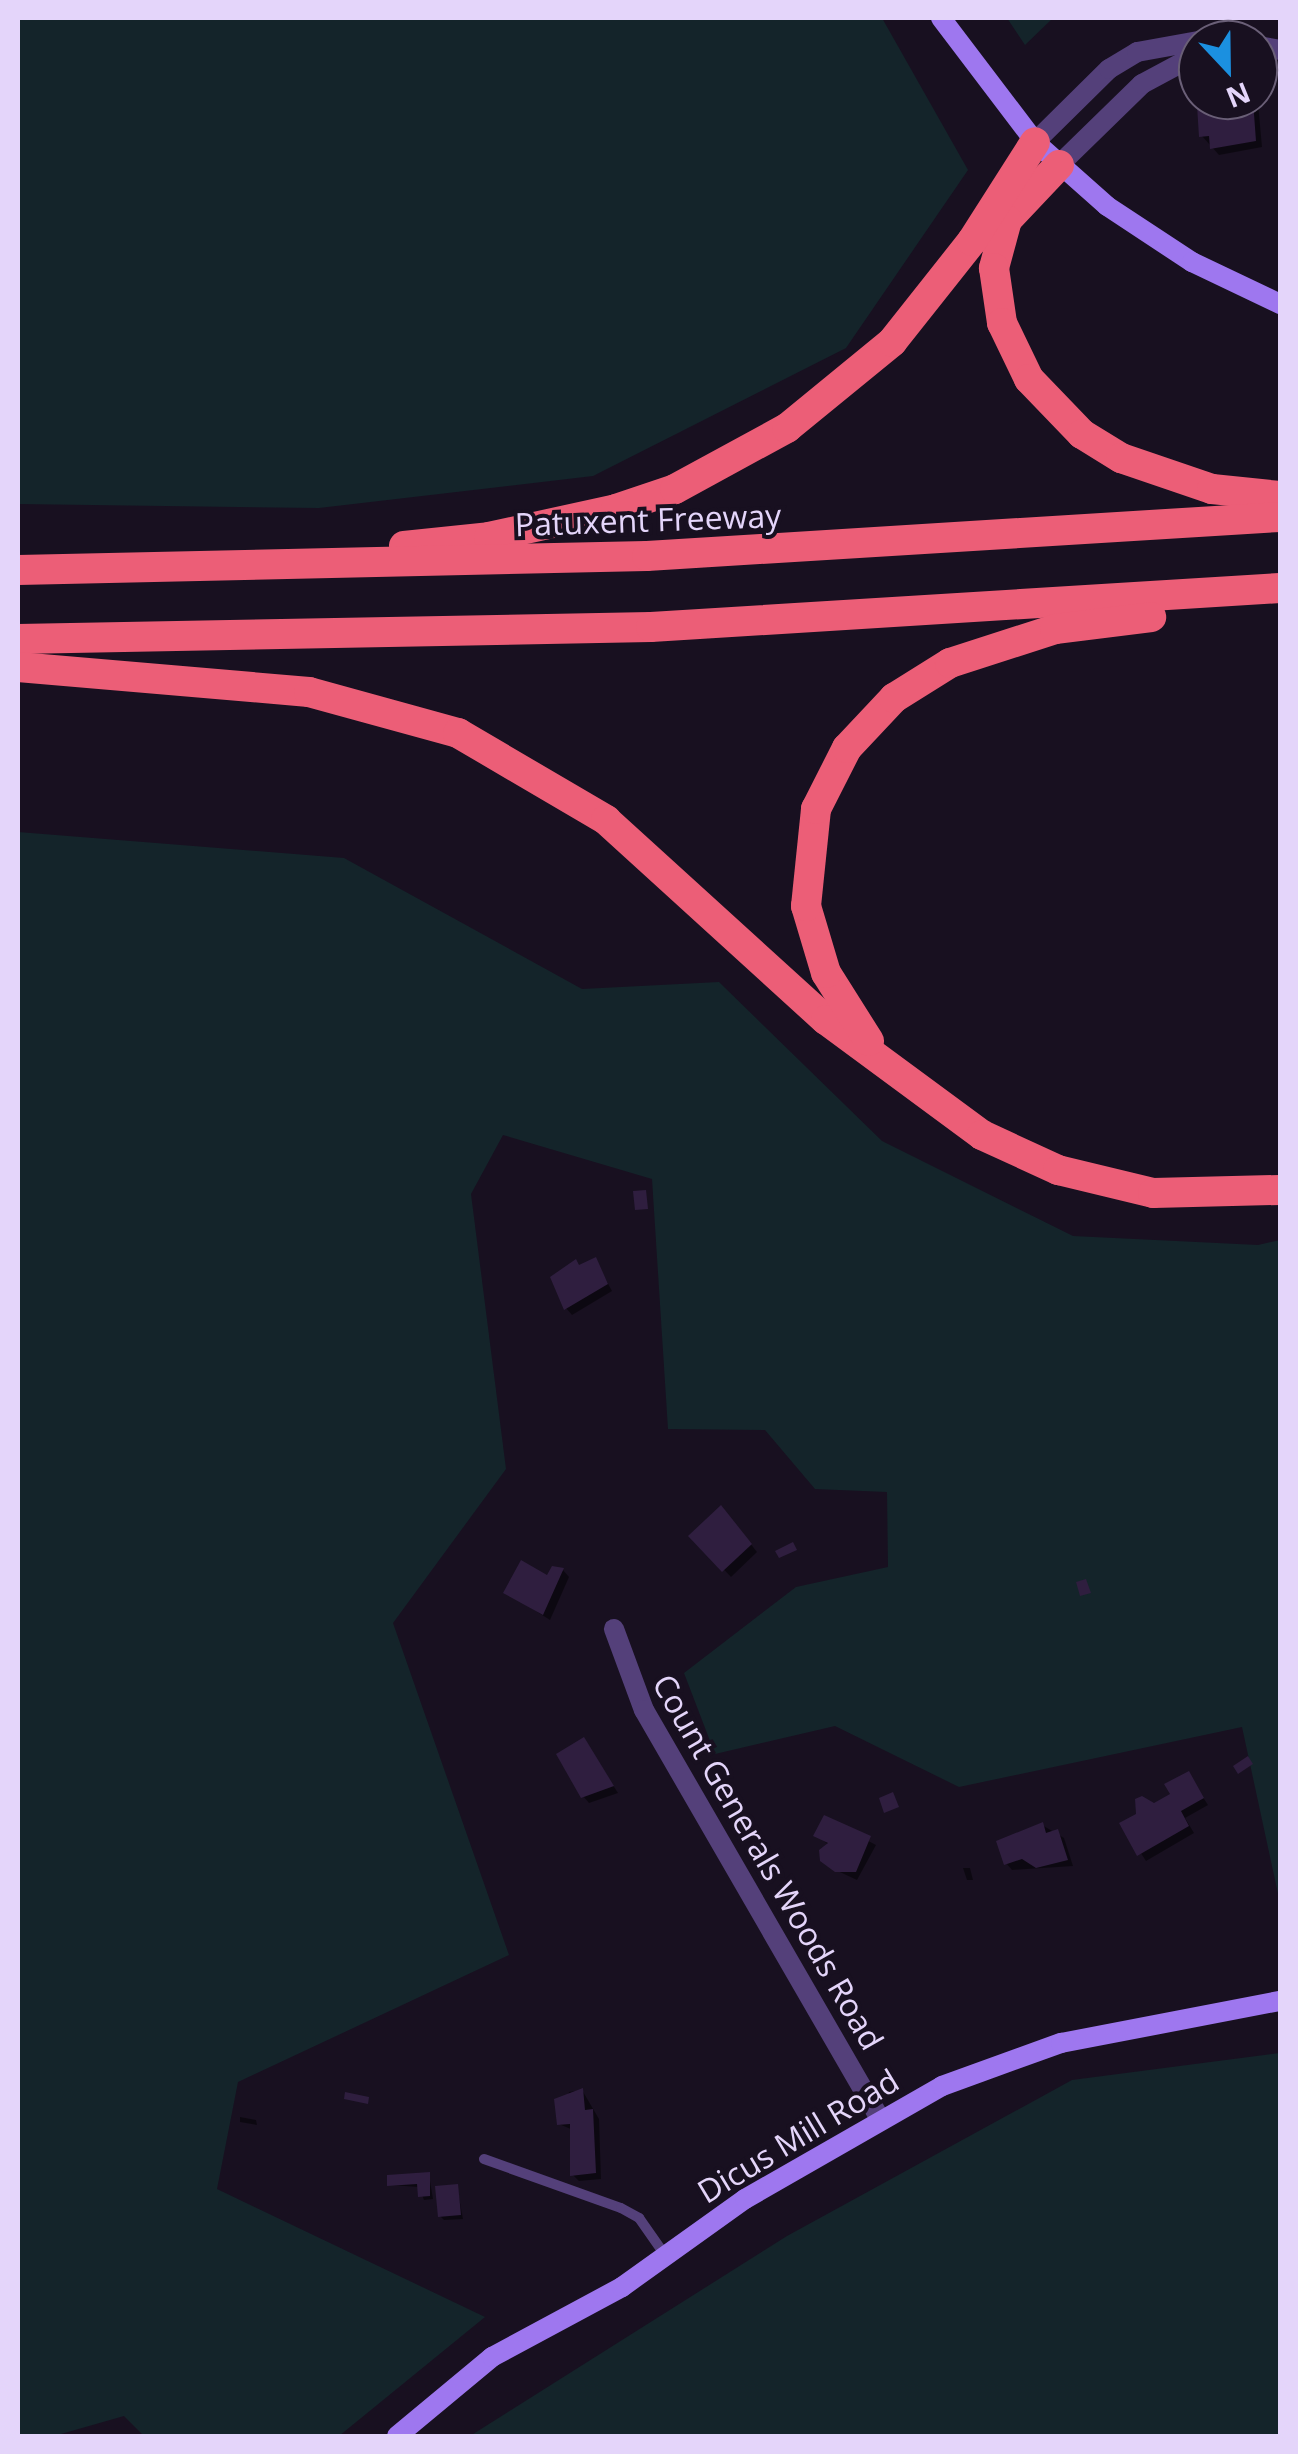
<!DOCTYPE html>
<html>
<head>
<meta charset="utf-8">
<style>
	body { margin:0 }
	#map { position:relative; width:1298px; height:2454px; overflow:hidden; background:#181020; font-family:"Open Sans",sans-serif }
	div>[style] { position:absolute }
	.green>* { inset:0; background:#14242a }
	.shadow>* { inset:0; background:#0007 }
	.building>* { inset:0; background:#2f1e3f }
	.lane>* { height:10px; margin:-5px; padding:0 5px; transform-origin:5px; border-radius:5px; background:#54407a }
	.street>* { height:20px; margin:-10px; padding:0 10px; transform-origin:10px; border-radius:10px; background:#54407a }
	.secondary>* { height:20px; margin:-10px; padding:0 10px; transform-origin:10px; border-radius:10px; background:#9e77ef }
	.highway>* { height:30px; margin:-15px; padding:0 15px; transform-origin:15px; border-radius:15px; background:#ec5e77 }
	span { translate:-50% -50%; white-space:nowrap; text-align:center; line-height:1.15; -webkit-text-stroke:8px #181020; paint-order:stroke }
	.street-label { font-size:32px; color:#e4d5fa }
	.frame { position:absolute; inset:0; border:20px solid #e4d5fa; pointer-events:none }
	.north { position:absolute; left:1178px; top:20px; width:100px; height:100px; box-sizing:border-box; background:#181020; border:2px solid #6a5f77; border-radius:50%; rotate:158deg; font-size:28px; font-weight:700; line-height:40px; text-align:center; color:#e4d5fa }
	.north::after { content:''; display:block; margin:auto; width:35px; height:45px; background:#1b90e0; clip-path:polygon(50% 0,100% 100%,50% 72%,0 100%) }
</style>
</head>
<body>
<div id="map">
	<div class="green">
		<div style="clip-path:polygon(18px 18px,882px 18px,968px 170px,846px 348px,593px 476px,319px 508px,18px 504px)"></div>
		<div style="clip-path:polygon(1007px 18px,1053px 18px,1025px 45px)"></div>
		<div style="clip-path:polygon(18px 832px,344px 858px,582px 989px,719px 982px,882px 1141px,1073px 1236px,1258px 1245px,1280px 1240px,1280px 1903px,1242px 1727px,959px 1787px,835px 1726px,715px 1754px,684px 1673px,796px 1587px,888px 1567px,887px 1492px,815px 1489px,765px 1430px,668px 1429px,652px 1179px,503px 1135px,471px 1194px,506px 1469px,393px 1623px,509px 1955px,238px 2082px,217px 2189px,485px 2317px,339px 2436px,144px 2436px,124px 2416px,54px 2436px,18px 2436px)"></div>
		<div style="clip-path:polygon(1280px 2053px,1280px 2436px,470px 2436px,787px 2236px,1072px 2080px)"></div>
	</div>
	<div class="shadow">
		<div style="clip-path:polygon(1235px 100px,1258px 103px,1262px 147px,1219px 155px,1202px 136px)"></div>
		<div style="clip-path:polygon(595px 1260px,612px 1291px,572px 1315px,566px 1308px,580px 1267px)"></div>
		<div style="clip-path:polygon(728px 1515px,757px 1552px,731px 1577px,692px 1536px)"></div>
		<div style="clip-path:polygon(563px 1570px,569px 1577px,550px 1620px,506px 1592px)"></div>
		<div style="clip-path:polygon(584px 1740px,618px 1793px,589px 1803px,583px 1796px)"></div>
		<div style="clip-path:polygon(1188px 1774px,1208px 1805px,1185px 1818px,1194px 1833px,1146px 1861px,1122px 1824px,1173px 1795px)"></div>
		<div style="clip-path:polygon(825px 1818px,876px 1845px,857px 1880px,829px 1867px,829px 1845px,816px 1835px)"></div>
		<div style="clip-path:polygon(1042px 1825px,1064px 1838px,1073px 1866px,1012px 1870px,1006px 1863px)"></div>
		<div style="clip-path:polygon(963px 1868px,970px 1868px,973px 1880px,967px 1880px)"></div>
		<div style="clip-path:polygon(582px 2090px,599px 2119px,601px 2179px,579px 2181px,573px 2175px,573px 2130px,559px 2124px,569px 2092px)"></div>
		<div style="clip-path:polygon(240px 2117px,256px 2120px,257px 2125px,240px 2122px)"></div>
		<div style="clip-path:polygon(429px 2175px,433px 2199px,424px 2200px,419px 2187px,390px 2185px)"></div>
		<div style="clip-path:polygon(457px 2187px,463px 2219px,444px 2220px,440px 2216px)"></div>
	</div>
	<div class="building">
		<div style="clip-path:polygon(1232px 100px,1253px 100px,1256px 141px,1210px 149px,1209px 136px,1199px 137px,1197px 105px)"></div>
		<div style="clip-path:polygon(646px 1190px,648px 1209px,635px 1210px,633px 1191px)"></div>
		<div style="clip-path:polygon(596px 1257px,608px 1284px,564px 1310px,550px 1277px,576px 1259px,579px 1265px)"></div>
		<div style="clip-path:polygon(721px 1505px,752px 1544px,722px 1572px,688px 1536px)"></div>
		<div style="clip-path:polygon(793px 1542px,797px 1550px,779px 1558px,775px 1551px)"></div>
		<div style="clip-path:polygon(521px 1560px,547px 1575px,552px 1566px,564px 1568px,543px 1615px,503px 1593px)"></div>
		<div style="clip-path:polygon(1086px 1579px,1091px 1593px,1080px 1596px,1076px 1582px)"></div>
		<div style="clip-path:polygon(584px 1737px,614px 1786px,581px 1798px,556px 1754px)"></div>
		<div style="clip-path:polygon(1248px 1756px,1253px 1764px,1238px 1774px,1233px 1766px)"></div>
		<div style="clip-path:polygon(1189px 1771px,1204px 1798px,1181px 1811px,1189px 1826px,1137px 1856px,1119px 1823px,1136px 1814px,1135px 1799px,1142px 1796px,1154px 1803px,1170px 1794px,1164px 1784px)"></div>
		<div style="clip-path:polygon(893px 1792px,899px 1807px,884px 1813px,879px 1798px)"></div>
		<div style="clip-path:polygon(824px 1815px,871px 1836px,856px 1872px,835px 1872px,820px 1861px,819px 1850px,828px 1843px,813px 1836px)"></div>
		<div style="clip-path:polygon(1043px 1822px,1046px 1833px,1058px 1829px,1068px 1860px,1036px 1868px,1022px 1859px,1004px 1865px,996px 1841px)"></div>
		<div style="clip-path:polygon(583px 2088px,585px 2110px,593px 2109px,596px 2173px,570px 2176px,570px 2124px,557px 2125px,554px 2099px)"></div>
		<div style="clip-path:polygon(345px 2092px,369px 2097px,368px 2104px,344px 2099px)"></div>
		<div style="clip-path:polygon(430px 2172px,430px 2196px,418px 2197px,417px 2184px,387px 2186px,387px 2175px)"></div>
		<div style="clip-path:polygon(458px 2184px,461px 2215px,438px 2217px,435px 2186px)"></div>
	</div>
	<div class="lane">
		<div style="left:484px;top:2159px;width:145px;rotate:19.7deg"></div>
		<div style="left:621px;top:2208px;width:21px;rotate:29deg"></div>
		<div style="left:639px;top:2218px;width:45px;rotate:54.9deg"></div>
	</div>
	<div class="street">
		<div style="left:1258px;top:46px;width:22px;rotate:10deg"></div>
		<div style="left:1035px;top:142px;width:104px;rotate:-44.6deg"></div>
		<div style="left:1109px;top:69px;width:33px;rotate:-31deg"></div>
		<div style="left:1137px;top:52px;width:62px;rotate:-10.2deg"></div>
		<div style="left:1059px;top:165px;width:116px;rotate:-44.3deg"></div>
		<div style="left:1142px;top:84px;width:64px;rotate:-28.2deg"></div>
		<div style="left:614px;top:1629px;width:86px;rotate:69.7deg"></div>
		<div style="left:644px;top:1710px;width:472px;rotate:60deg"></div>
	</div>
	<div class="secondary">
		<div style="left:941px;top:18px;width:156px;rotate:52.8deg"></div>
		<div style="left:1035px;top:142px;width:96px;rotate:41.6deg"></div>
		<div style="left:1107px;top:206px;width:102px;rotate:33.4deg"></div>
		<div style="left:1192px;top:262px;width:98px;rotate:25.5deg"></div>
		<div style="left:397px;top:2436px;width:124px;rotate:-39.7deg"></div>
		<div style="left:492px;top:2357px;width:148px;rotate:-28.3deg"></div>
		<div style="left:622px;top:2287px;width:151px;rotate:-35.6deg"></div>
		<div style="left:745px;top:2199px;width:227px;rotate:-29.8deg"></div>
		<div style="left:942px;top:2086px;width:127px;rotate:-19.9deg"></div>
		<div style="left:1061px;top:2043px;width:223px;rotate:-10.9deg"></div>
	</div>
	<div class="highway">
		<div style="left:1059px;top:165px;width:76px;rotate:133.4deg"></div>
		<div style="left:1007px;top:220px;width:50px;rotate:105.2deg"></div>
		<div style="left:994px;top:268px;width:56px;rotate:81.7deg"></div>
		<div style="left:1002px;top:323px;width:62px;rotate:64.3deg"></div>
		<div style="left:1029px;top:379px;width:76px;rotate:46.1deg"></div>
		<div style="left:1082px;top:434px;width:46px;rotate:31.6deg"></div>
		<div style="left:1121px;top:458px;width:96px;rotate:18.8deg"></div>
		<div style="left:1212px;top:489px;width:68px;rotate:5.9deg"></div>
		<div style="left:404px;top:546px;width:85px;rotate:-6deg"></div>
		<div style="left:489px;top:537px;width:130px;rotate:-12.4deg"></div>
		<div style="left:616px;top:509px;width:62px;rotate:-18.7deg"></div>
		<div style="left:675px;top:489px;width:128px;rotate:-28.6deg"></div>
		<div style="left:787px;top:428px;width:136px;rotate:-39.3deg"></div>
		<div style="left:892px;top:342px;width:129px;rotate:-51.6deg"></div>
		<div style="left:972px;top:241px;width:117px;rotate:-57.5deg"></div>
		<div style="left:18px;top:570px;width:629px;rotate:-1.28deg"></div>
		<div style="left:647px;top:556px;width:634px;rotate:-3.53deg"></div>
		<div style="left:18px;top:639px;width:633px;rotate:-1.09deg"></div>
		<div style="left:651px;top:627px;width:630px;rotate:-3.55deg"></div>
		<div style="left:18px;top:667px;width:292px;rotate:4.9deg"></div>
		<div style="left:309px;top:692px;width:155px;rotate:15.4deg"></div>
		<div style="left:458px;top:733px;width:172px;rotate:30.4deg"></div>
		<div style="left:606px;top:820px;width:297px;rotate:42.3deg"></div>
		<div style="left:826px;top:1020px;width:194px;rotate:36.4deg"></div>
		<div style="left:982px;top:1135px;width:84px;rotate:24.7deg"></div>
		<div style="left:1058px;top:1170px;width:98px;rotate:13.6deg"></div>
		<div style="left:1153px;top:1193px;width:127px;rotate:-1.4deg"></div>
		<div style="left:869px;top:1041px;width:80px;rotate:-122.3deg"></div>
		<div style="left:826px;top:973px;width:70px;rotate:-106.6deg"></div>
		<div style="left:806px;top:906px;width:98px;rotate:-84.1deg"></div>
		<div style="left:816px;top:809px;width:68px;rotate:-63.1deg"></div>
		<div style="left:847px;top:748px;width:69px;rotate:-46.8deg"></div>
		<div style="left:894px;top:698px;width:66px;rotate:-32deg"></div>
		<div style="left:950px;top:663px;width:110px;rotate:-17.9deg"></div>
		<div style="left:1055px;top:629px;width:97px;rotate:-7.1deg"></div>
	</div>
	<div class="street-label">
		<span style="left:648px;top:520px;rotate:-2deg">Patuxent Freeway</span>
		<span style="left:768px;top:1862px;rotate:60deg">Count Generals Woods Road</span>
		<span style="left:798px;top:2136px;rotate:-31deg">Dicus Mill Road</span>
	</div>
	<div class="frame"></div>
	<div class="north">N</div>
</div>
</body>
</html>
